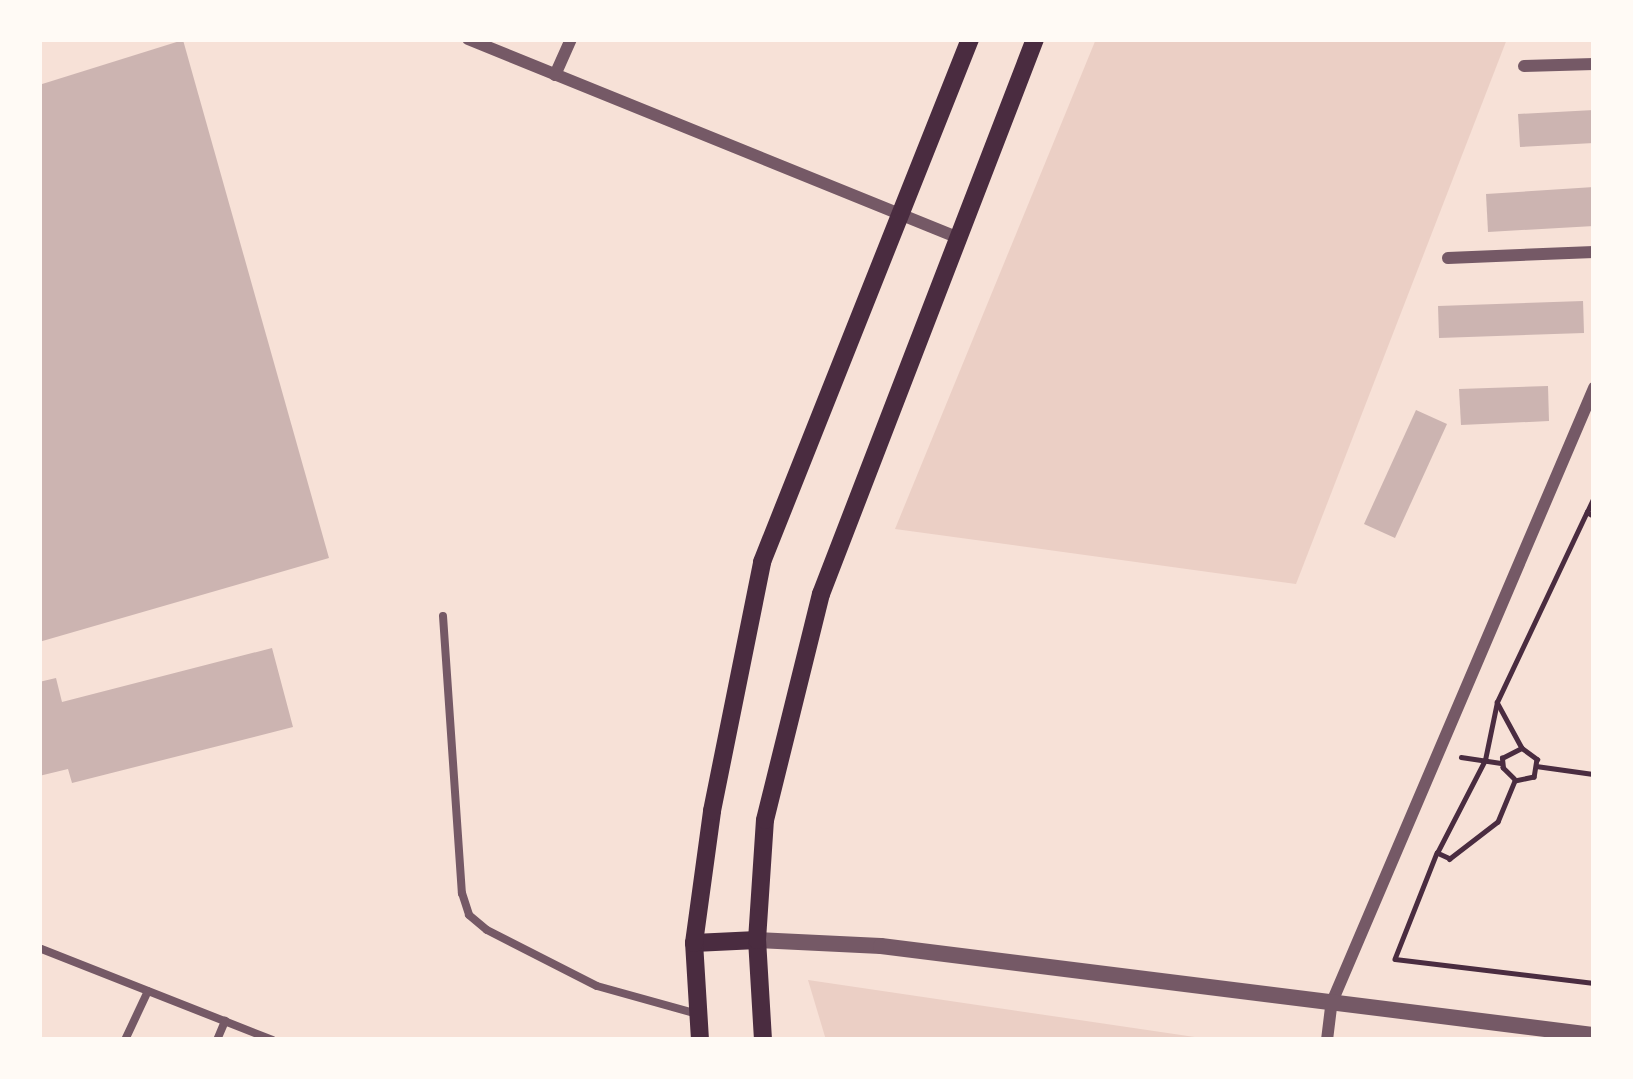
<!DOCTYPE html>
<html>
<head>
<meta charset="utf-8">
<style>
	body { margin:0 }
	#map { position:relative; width:1633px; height:1079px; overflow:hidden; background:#f7e1d7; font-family:Arial,sans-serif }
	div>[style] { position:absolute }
	.green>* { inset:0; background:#ebcfc5 }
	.building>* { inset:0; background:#ccb4b1 }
	.path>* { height:4.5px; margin:-2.25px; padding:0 2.25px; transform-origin:2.25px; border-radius:2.25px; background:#4a2c40 }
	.service>* { height:8px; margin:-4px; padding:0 4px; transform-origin:4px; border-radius:4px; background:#755966 }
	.minor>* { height:12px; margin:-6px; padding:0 6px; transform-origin:6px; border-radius:6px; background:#755966 }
	.tertiary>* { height:16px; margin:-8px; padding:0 8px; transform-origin:8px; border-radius:8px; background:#755966 }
	.secondary>* { height:18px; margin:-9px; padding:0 9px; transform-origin:9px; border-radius:9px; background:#4a2c40 }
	span { translate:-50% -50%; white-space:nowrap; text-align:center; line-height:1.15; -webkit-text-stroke:9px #fffaf5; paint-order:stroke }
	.frame { position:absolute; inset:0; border:42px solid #fffaf5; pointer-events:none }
</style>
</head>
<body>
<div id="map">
	<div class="green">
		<div style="clip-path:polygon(1096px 39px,1507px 39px,1296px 584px,895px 529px)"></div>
		<div style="clip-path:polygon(808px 980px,1215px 1040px,826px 1040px)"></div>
	</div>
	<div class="building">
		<div style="clip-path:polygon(183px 40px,329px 558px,39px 642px,39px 85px)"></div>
		<div style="clip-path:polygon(1594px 110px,1594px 143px,1520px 147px,1518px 114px)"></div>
		<div style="clip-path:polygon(1594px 187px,1594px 226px,1488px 232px,1486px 194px)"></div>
		<div style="clip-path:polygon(1583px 301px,1584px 333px,1439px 338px,1438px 306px)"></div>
		<div style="clip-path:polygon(1548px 386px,1549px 421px,1461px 425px,1459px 389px)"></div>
		<div style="clip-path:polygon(1416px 410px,1447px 424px,1395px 538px,1364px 524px)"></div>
		<div style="clip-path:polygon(272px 648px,293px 727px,72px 783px,68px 769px,39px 776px,39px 682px,56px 678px,62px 702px)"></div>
	</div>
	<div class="path">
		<div style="left:1587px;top:512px;width:17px;rotate:-65deg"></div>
		<div style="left:1497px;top:702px;width:52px;rotate:61.5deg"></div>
		<div style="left:1522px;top:748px;width:19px;rotate:36deg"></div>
		<div style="left:1537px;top:759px;width:18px;rotate:99deg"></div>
		<div style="left:1534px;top:777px;width:19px;rotate:168deg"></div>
		<div style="left:1515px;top:781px;width:44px;rotate:112.5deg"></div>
		<div style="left:1498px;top:822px;width:61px;rotate:142.4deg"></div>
		<div style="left:1450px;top:859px;width:14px;rotate:-155deg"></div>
		<div style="left:1437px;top:853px;width:105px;rotate:-62.7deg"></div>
		<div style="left:1485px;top:760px;width:59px;rotate:-78.3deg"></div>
		<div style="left:1497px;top:702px;width:210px;rotate:-64.7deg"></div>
		<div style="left:1587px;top:512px;width:8px;rotate:30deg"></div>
		<div style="left:1461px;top:757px;width:40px;rotate:8.5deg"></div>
		<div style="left:1536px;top:766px;width:59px;rotate:7.9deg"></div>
		<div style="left:1514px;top:779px;width:16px;rotate:-135deg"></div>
		<div style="left:1503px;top:768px;width:10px;rotate:-96deg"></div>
		<div style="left:1502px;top:758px;width:22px;rotate:-27deg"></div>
		<div style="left:1437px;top:853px;width:114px;rotate:111.6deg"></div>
		<div style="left:1395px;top:959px;width:200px;rotate:6.9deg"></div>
	</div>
	<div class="service">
		<div style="left:443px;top:616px;width:278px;rotate:86.1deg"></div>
		<div style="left:462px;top:893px;width:23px;rotate:72deg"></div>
		<div style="left:469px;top:915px;width:23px;rotate:40deg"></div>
		<div style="left:487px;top:930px;width:123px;rotate:27deg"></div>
		<div style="left:597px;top:986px;width:104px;rotate:15.6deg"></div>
		<div style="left:39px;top:948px;width:251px;rotate:21.5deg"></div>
		<div style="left:125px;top:1040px;width:54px;rotate:-64.9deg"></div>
		<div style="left:217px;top:1040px;width:21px;rotate:-67deg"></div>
	</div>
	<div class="minor">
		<div style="left:468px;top:39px;width:524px;rotate:22.07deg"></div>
		<div style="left:1524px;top:66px;width:70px;rotate:-1.6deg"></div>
		<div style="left:555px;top:75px;width:39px;rotate:-66deg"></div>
		<div style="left:1448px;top:258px;width:146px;rotate:-2.4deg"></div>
		<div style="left:1327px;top:1040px;width:38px;rotate:-83deg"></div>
		<div style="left:1332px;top:1002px;width:668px;rotate:-66.89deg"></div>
	</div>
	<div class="tertiary">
		<div style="left:757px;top:940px;width:124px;rotate:2.8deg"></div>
		<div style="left:881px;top:946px;width:719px;rotate:7.12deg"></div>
	</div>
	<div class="secondary">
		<div style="left:694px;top:943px;width:63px;rotate:-2.7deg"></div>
		<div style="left:700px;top:1040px;width:97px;rotate:-93.5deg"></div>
		<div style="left:694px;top:943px;width:133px;rotate:-82.2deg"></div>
		<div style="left:712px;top:811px;width:254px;rotate:-78.6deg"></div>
		<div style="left:762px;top:562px;width:563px;rotate:-68.31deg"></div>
		<div style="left:763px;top:1040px;width:100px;rotate:-93.4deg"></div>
		<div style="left:757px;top:940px;width:120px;rotate:-86.2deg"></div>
		<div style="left:765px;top:820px;width:233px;rotate:-76.1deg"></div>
		<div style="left:821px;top:594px;width:595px;rotate:-68.91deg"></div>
	</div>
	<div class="frame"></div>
</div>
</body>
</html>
